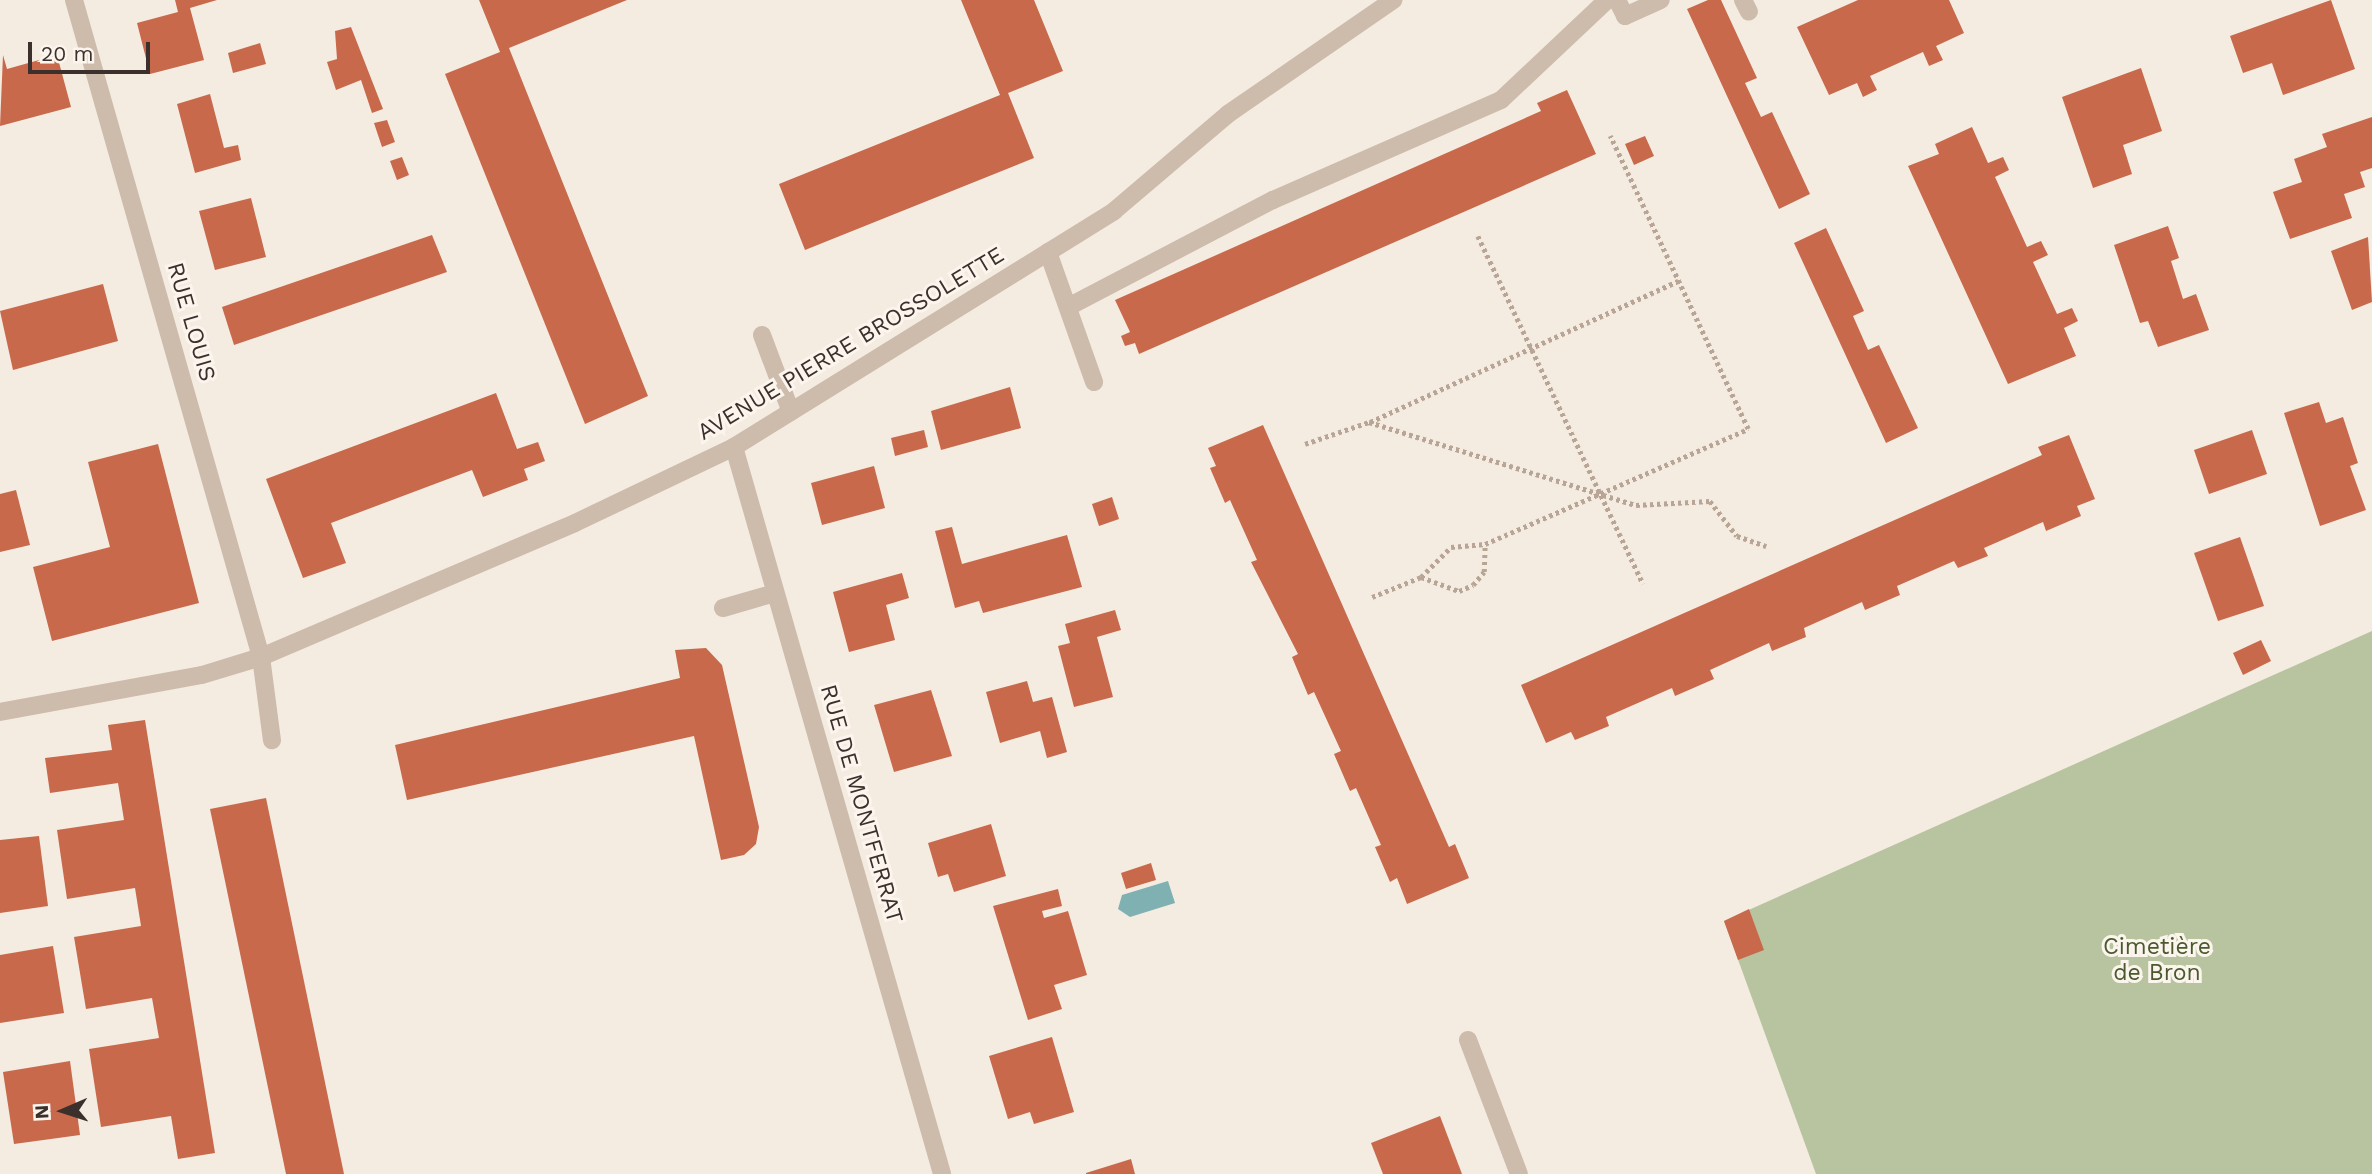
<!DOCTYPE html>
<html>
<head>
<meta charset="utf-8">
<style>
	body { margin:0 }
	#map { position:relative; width:2372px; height:1174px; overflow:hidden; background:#f4ebe1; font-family:"Work Sans",sans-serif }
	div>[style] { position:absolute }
	.green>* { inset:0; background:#b8c4a0 }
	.water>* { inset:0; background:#7fb0b2 }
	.building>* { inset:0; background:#c8694b }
	.path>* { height:4.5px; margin-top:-2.25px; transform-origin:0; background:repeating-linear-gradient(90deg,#b9a596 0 3.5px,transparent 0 7px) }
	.lane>* { height:18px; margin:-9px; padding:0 9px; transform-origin:9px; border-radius:9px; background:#cdbbac }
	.street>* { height:18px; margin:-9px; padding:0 9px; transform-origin:9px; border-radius:9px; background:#cdbbac }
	span { translate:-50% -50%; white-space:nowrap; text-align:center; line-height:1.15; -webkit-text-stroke:6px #fbf5ee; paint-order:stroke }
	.street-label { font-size:23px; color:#3b302b }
	.park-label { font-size:23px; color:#4a5a2e }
	.north { position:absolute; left:28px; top:1076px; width:70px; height:70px; -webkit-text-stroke:5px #fbf5ee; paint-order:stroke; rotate:267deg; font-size:19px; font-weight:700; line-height:28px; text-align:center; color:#3b302b }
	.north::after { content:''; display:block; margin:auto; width:24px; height:32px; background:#3b302b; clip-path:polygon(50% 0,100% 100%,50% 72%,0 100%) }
	.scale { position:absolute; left:28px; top:42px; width:122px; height:32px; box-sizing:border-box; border:4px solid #3b302b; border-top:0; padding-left:9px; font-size:21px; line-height:24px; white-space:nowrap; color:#3b302b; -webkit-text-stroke:5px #fbf5ee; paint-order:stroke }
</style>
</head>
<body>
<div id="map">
	<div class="green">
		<div style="clip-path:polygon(2372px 631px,2372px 1174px,1816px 1174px,1724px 921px)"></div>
	</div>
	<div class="water">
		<div style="clip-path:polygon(1168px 881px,1175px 903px,1130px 917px,1118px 909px,1122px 895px)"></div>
	</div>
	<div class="building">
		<div style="clip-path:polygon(175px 0,217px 0,190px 8px,204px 60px,150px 74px,137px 23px,178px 12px)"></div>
		<div style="clip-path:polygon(479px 0,627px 0,509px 48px,648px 396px,585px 424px,445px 74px,500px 52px)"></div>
		<div style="clip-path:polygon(961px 0,1034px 0,1063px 71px,1008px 93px,1034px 158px,805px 250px,779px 184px,1000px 95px)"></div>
		<div style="clip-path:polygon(1708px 0,1721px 0,1757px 78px,1745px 83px,1761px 117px,1772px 112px,1810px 194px,1779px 209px,1687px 9px)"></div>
		<div style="clip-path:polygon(1858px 0,1949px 0,1964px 33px,1936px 46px,1943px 60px,1929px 66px,1923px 52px,1870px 76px,1877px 90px,1863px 97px,1857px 83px,1829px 95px,1797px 27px)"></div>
		<div style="clip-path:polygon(2331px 0,2355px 69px,2283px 95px,2272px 63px,2243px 73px,2230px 36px)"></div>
		<div style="clip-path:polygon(351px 27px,383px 109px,372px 113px,361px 80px,336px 90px,327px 62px,337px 59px,335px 31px)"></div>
		<div style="clip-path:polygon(260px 43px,266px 64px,233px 73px,228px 53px)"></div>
		<div style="clip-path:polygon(3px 55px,7px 69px,57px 55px,71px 107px,0 126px)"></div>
		<div style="clip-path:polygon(2141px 68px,2162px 131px,2123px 145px,2132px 174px,2093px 188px,2062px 97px)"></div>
		<div style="clip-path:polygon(1567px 90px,1596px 154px,1139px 354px,1135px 343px,1125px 346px,1121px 336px,1130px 332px,1115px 300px,1541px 111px,1537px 103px)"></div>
		<div style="clip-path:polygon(210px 94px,224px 148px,238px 145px,241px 160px,195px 173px,177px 104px)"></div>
		<div style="clip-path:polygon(2372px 117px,2372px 168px,2360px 172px,2365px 187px,2344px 194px,2352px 218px,2290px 239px,2273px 192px,2302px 182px,2294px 159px,2327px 147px,2322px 134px)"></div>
		<div style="clip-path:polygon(387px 120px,395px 142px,382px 147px,374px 123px)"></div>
		<div style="clip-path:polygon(1972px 127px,1988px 163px,2003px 157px,2009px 170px,1995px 177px,2027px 247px,2041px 241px,2048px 255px,2033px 262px,2057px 314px,2072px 308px,2078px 321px,2064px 328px,2076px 356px,2008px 384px,1908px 166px,1939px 154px,1935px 144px)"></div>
		<div style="clip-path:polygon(1645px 136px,1654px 156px,1634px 165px,1625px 144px)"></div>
		<div style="clip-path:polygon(402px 157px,409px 175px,397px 180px,390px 161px)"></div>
		<div style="clip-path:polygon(251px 198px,266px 257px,215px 270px,199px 211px)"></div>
		<div style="clip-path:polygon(2168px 226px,2179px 258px,2171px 261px,2183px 299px,2196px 294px,2209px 330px,2158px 347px,2148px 321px,2140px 323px,2114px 245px)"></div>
		<div style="clip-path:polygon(1826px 228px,1864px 311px,1853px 316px,1868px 350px,1879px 345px,1918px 428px,1886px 443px,1794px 243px)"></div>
		<div style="clip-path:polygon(432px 235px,447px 272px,234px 345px,222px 307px)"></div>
		<div style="clip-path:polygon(2368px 237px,2372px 302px,2352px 310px,2331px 251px)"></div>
		<div style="clip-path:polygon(103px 284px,118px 341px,13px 370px,0 311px)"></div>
		<div style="clip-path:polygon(1010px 387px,1021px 428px,941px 450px,931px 411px)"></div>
		<div style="clip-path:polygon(496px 393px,517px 449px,538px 442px,545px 461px,524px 469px,528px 480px,483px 497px,472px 470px,331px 523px,346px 563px,303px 578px,266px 479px)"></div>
		<div style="clip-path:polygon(2319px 402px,2326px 423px,2343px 417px,2358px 463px,2350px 466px,2366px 510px,2320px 526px,2284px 413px)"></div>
		<div style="clip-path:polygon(1263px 425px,1449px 847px,1455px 844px,1469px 878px,1407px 904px,1397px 878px,1390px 882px,1375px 847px,1381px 845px,1356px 788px,1350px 791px,1334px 754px,1341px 751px,1314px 692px,1308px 695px,1292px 657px,1298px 654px,1251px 562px,1257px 560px,1230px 500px,1225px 503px,1210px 468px,1216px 466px,1208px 448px)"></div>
		<div style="clip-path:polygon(924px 430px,928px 447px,895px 456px,891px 438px)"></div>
		<div style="clip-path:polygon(2252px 430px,2267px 474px,2209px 494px,2194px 450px)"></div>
		<div style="clip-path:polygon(2069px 435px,2095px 499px,2077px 506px,2081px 516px,2046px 531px,2043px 522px,1984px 548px,1988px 556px,1958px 568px,1954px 561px,1897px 586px,1900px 595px,1865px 610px,1862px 602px,1804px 628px,1806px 637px,1772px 651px,1769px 643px,1710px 670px,1714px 679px,1675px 696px,1672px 688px,1606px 717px,1609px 726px,1575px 740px,1571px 732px,1546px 743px,1521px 685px,2042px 455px,2038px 447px)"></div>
		<div style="clip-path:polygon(158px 444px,199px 603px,52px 641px,33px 567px,110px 547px,88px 462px)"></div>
		<div style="clip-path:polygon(874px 466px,885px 508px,822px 525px,811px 483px)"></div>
		<div style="clip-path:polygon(16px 490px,30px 545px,0 552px,0 494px)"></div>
		<div style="clip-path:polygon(1112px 497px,1119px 519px,1099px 526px,1092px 504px)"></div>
		<div style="clip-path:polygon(952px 527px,962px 564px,1067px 535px,1082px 587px,983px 613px,979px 601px,955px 608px,935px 531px)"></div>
		<div style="clip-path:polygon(2240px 537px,2264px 606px,2218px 621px,2194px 553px)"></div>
		<div style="clip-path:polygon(902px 573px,909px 598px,886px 605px,895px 640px,849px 652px,833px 592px)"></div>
		<div style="clip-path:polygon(1115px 610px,1121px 630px,1097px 637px,1113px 697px,1074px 707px,1058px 646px,1070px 643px,1065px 624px)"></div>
		<div style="clip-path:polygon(2261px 640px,2271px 661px,2243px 675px,2233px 653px)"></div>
		<div style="clip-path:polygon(706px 648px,722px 665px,759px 827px,756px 844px,744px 855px,721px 860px,694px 736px,407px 800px,395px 745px,680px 678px,675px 650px)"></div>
		<div style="clip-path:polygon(1027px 681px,1033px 702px,1052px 697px,1067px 752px,1047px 758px,1040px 731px,1000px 743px,986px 692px)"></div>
		<div style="clip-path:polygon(931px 690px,952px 756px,894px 772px,874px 705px)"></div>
		<div style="clip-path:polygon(145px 720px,215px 1153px,178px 1159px,171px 1116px,101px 1127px,89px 1049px,159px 1038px,152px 998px,86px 1009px,74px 937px,141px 926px,135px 888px,67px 899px,57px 830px,124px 820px,118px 783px,50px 793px,45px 758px,112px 750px,108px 725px)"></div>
		<div style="clip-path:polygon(266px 798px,344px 1174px,286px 1174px,210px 809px)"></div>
		<div style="clip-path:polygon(991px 824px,1006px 876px,954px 892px,948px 874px,938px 877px,928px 843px)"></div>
		<div style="clip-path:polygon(39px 836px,48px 906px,0 913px,0 840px)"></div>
		<div style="clip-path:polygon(1151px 863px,1156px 880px,1126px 889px,1121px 873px)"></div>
		<div style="clip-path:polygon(1058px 889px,1062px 906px,1042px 911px,1044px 918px,1068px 911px,1087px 975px,1054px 985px,1062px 1009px,1028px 1020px,993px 906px)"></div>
		<div style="clip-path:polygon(1749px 909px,1764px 950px,1738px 960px,1724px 921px)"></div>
		<div style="clip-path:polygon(53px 946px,64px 1013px,0 1023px,0 955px)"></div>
		<div style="clip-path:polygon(1052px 1037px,1074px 1112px,1034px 1124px,1030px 1112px,1008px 1119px,989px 1056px)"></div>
		<div style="clip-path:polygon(70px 1061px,80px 1135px,14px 1144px,3px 1072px)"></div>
		<div style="clip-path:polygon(1440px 1116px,1462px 1174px,1383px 1174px,1371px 1143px)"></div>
		<div style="clip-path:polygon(1131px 1159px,1135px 1174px,1086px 1174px,1086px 1173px)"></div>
	</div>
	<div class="path">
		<div style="left:1478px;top:236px;width:385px;rotate:64.6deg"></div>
		<div style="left:1370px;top:422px;width:339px;rotate:-24.6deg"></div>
		<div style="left:1305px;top:444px;width:68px;rotate:-19deg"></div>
		<div style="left:1369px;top:422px;width:280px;rotate:17.3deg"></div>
		<div style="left:1636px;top:505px;width:74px;rotate:-3.1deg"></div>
		<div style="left:1710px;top:501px;width:44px;rotate:52.4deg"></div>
		<div style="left:1737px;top:536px;width:31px;rotate:19deg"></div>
		<div style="left:1421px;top:577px;width:40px;rotate:20.2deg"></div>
		<div style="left:1459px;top:591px;width:15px;rotate:-23deg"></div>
		<div style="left:1473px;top:585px;width:17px;rotate:-50deg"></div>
		<div style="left:1484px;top:572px;width:28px;rotate:-88deg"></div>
		<div style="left:1372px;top:597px;width:53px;rotate:-22.2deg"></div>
		<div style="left:1421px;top:577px;width:42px;rotate:-45deg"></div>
		<div style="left:1451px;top:547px;width:34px;rotate:-5deg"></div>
		<div style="left:1485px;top:544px;width:287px;rotate:-23.6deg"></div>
		<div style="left:1748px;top:429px;width:324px;rotate:-115.2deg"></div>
	</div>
	<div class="lane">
		<div style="left:1617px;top:0;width:18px;rotate:63deg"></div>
		<div style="left:1625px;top:16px;width:39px;rotate:-24deg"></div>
		<div style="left:1743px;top:0;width:13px;rotate:63deg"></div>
		<div style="left:1048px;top:252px;width:138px;rotate:70.5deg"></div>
		<div style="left:1068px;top:307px;width:231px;rotate:-27.6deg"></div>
		<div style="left:1273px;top:200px;width:249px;rotate:-23.7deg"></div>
		<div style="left:1501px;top:100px;width:146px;rotate:-43.3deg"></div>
		<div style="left:762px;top:335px;width:82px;rotate:69.4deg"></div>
		<div style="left:723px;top:608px;width:54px;rotate:-16.1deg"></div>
		<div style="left:261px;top:657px;width:84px;rotate:82.5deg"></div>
	</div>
	<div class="street">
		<div style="left:74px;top:0;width:683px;rotate:74.11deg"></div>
		<div style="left:734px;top:447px;width:756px;rotate:74.03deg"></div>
		<div style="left:0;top:712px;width:205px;rotate:-10.4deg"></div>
		<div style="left:202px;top:675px;width:62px;rotate:-17deg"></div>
		<div style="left:261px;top:657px;width:341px;rotate:-23.1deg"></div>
		<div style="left:575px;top:523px;width:176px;rotate:-25.5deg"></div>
		<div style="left:734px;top:447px;width:447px;rotate:-31.8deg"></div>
		<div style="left:1114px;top:211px;width:150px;rotate:-40.4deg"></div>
		<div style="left:1228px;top:114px;width:201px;rotate:-34.6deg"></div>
		<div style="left:1468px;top:1040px;width:143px;rotate:69.2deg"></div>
	</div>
	<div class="street-label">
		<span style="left:191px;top:322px;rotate:74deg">RUE LOUIS</span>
		<span style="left:851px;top:344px;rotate:-31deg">AVENUE PIERRE BROSSOLETTE</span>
		<span style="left:861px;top:804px;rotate:74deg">RUE DE MONTFERRAT</span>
	</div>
	<div class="park-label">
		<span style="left:2157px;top:960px">Cimetière<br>de Bron</span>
	</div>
	<div class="north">N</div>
	<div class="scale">20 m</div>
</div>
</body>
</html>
